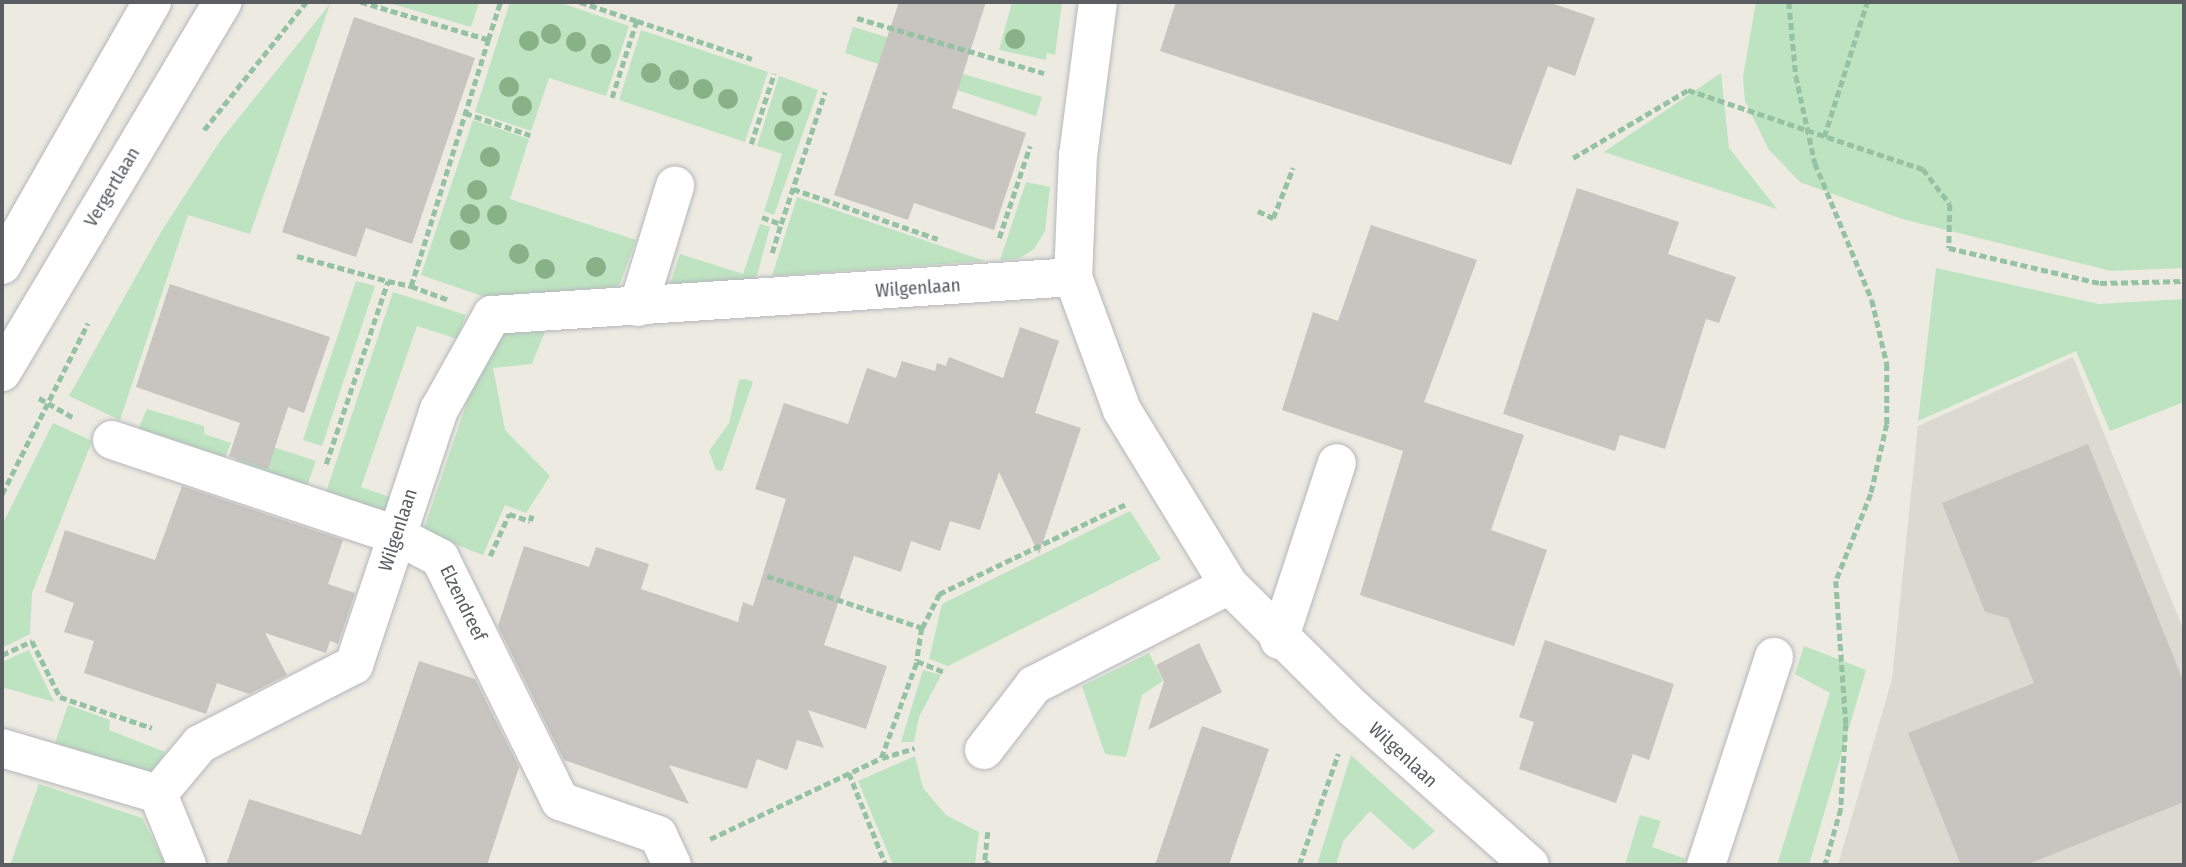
<!DOCTYPE html>
<html>
<head>
<meta charset="utf-8">
<style>
	body { margin:0 }
	#map { position:relative; width:2186px; height:867px; overflow:hidden; background:#eceae1; font-family:"Fira Sans Condensed",sans-serif }
	div>[style] { position:absolute }
	.education>* { inset:0; background:#dcd9d0 }
	.green>* { inset:0; background:#bee3c0 }
	.building>* { inset:0; background:#c8c4bf }
	.path>* { height:4.5px; margin-top:-2.25px; transform-origin:0; background:repeating-linear-gradient(90deg,#96c2a4 0 7px,transparent 0 10.5px) }
	.roads { filter:drop-shadow(0 0 2px #b4b7bc) drop-shadow(0 0 2px #b4b7bc) }
	.street>* { height:38px; margin:-19px; padding:0 19px; transform-origin:19px; border-radius:19px; background:#fff }
	.secondary>* { height:38px; margin:-19px; padding:0 19px; transform-origin:19px; border-radius:19px; background:#fff }
	.trees>* { width:20px; height:20px; margin:-10px; border-radius:50%; background:#89b187 }
	span { translate:-50% -50%; white-space:nowrap; text-align:center; line-height:1.15; -webkit-text-stroke:6px #fff; paint-order:stroke }
	.street-label { font-size:19px; color:#5a5d62 }
	.frame { position:absolute; inset:0; border:4px solid #5a5d62; pointer-events:none }
</style>
</head>
<body>
<div id="map">
	<div class="education">
		<div style="clip-path:polygon(2073px 357px,2184px 631px,2184px 865px,1838px 865px,1892px 679px,1918px 426px)"></div>
	</div>
	<div class="green">
		<div style="clip-path:polygon(386px 2px,479px 2px,471px 27px)"></div>
		<div style="clip-path:polygon(510px 2px,558px 2px,629px 26px,606px 96px,549px 78px,531px 131px,475px 112px)"></div>
		<div style="clip-path:polygon(1012px 2px,1062px 2px,1055px 55px,1047px 53px,1046px 60px,999px 50px)"></div>
		<div style="clip-path:polygon(1756px 2px,2184px 2px,2184px 268px,2111px 271px,1902px 219px,1800px 182px,1769px 150px,1745px 101px,1743px 77px)"></div>
		<div style="clip-path:polygon(330px 4px,250px 234px,188px 215px,120px 420px,69px 396px,161px 232px,220px 141px)"></div>
		<div style="clip-path:polygon(853px 27px,964px 60px,960px 73px,1042px 97px,1036px 116px,845px 53px)"></div>
		<div style="clip-path:polygon(641px 30px,768px 72px,745px 142px,619px 100px)"></div>
		<div style="clip-path:polygon(1721px 73px,1729px 148px,1777px 209px,1604px 152px)"></div>
		<div style="clip-path:polygon(779px 76px,818px 90px,774px 215px,764px 211px,782px 154px,757px 146px)"></div>
		<div style="clip-path:polygon(473px 120px,529px 139px,510px 199px,636px 240px,619px 286px,488px 298px,421px 275px)"></div>
		<div style="clip-path:polygon(1026px 182px,1050px 187px,1045px 231px,1034px 249px,1018px 259px,1000px 260px)"></div>
		<div style="clip-path:polygon(797px 197px,985px 261px,772px 276px)"></div>
		<div style="clip-path:polygon(760px 224px,770px 227px,756px 279px,670px 284px,680px 254px,743px 274px)"></div>
		<div style="clip-path:polygon(1936px 268px,2099px 304px,2184px 299px,2184px 402px,2110px 431px,2076px 351px,1918px 421px)"></div>
		<div style="clip-path:polygon(356px 281px,375px 286px,322px 446px,303px 440px)"></div>
		<div style="clip-path:polygon(393px 292px,466px 315px,457px 339px,417px 326px,361px 487px,401px 501px,393px 516px,325px 495px)"></div>
		<div style="clip-path:polygon(547px 326px,532px 364px,493px 368px,505px 430px,550px 476px,526px 513px,505px 505px,483px 555px,423px 532px,485px 349px,500px 332px)"></div>
		<div style="clip-path:polygon(745px 379px,753px 382px,722px 471px,716px 470px,709px 451px,729px 423px,739px 380px)"></div>
		<div style="clip-path:polygon(147px 409px,204px 426px,204px 434px,231px 443px,223px 462px,136px 434px)"></div>
		<div style="clip-path:polygon(53px 423px,92px 441px,32px 593px,30px 634px,2px 648px,2px 525px)"></div>
		<div style="clip-path:polygon(270px 446px,316px 461px,306px 489px,233px 467px,240px 447px)"></div>
		<div style="clip-path:polygon(1130px 511px,1161px 559px,948px 666px,929px 659px,942px 604px)"></div>
		<div style="clip-path:polygon(1804px 646px,1866px 670px,1809px 865px,1777px 865px,1830px 693px,1795px 674px)"></div>
		<div style="clip-path:polygon(29px 650px,54px 702px,2px 687px,2px 662px)"></div>
		<div style="clip-path:polygon(1149px 653px,1163px 681px,1142px 695px,1126px 757px,1105px 754px,1082px 686px)"></div>
		<div style="clip-path:polygon(923px 670px,941px 675px,919px 717px,914px 742px,901px 742px)"></div>
		<div style="clip-path:polygon(68px 705px,110px 720px,109px 730px,165px 752px,153px 773px,55px 743px)"></div>
		<div style="clip-path:polygon(1351px 755px,1435px 831px,1413px 850px,1370px 811px,1343px 841px,1336px 865px,1317px 865px)"></div>
		<div style="clip-path:polygon(915px 756px,923px 788px,946px 815px,979px 832px,975px 863px,979px 865px,893px 865px,858px 781px)"></div>
		<div style="clip-path:polygon(39px 784px,142px 818px,166px 865px,10px 865px)"></div>
		<div style="clip-path:polygon(1640px 815px,1661px 821px,1652px 847px,1686px 859px,1683px 865px,1625px 865px)"></div>
	</div>
	<div class="building">
		<div style="clip-path:polygon(899px 2px,986px 2px,952px 108px,1026px 133px,994px 230px,914px 203px,908px 220px,834px 195px)"></div>
		<div style="clip-path:polygon(1176px 2px,1548px 2px,1595px 18px,1575px 76px,1548px 66px,1511px 165px,1160px 51px)"></div>
		<div style="clip-path:polygon(354px 17px,475px 58px,412px 244px,366px 228px,356px 257px,282px 232px)"></div>
		<div style="clip-path:polygon(1577px 188px,1679px 222px,1668px 254px,1736px 277px,1719px 323px,1706px 319px,1665px 449px,1620px 435px,1615px 451px,1503px 414px)"></div>
		<div style="clip-path:polygon(1371px 225px,1477px 260px,1424px 402px,1524px 435px,1491px 530px,1547px 550px,1514px 646px,1360px 595px,1403px 451px,1282px 410px,1313px 312px,1338px 321px)"></div>
		<div style="clip-path:polygon(170px 284px,330px 337px,304px 413px,288px 407px,268px 469px,229px 456px,240px 423px,136px 387px)"></div>
		<div style="clip-path:polygon(1020px 327px,1059px 341px,1035px 413px,1081px 428px,1039px 554px,999px 472px,980px 530px,950px 521px,940px 551px,911px 541px,901px 572px,854px 556px,824px 645px,887px 666px,866px 729px,808px 710px,824px 748px,797px 740px,787px 770px,757px 759px,747px 789px,669px 765px,689px 804px,564px 760px,498px 626px,524px 546px,589px 567px,596px 547px,649px 564px,641px 589px,738px 622px,743px 602px,753px 606px,786px 499px,755px 489px,784px 403px,848px 424px,867px 368px,896px 378px,902px 361px,935px 371px,937px 363px,946px 366px,949px 357px,1003px 378px)"></div>
		<div style="clip-path:polygon(2088px 444px,2184px 683px,2184px 802px,2026px 865px,1961px 865px,1908px 733px,2034px 683px,2008px 618px,1985px 612px,1942px 503px)"></div>
		<div style="clip-path:polygon(182px 486px,343px 540px,328px 584px,355px 593px,338px 644px,330px 641px,326px 653px,265px 633px,287px 675px,249px 694px,217px 683px,206px 714px,84px 673px,94px 641px,64px 632px,74px 603px,45px 592px,65px 530px,155px 560px)"></div>
		<div style="clip-path:polygon(1545px 640px,1674px 684px,1649px 760px,1633px 754px,1616px 803px,1519px 769px,1534px 722px,1519px 717px)"></div>
		<div style="clip-path:polygon(1199px 643px,1222px 692px,1148px 730px,1164px 682px,1156px 665px)"></div>
		<div style="clip-path:polygon(419px 661px,475px 679px,519px 767px,487px 865px,226px 865px,249px 799px,361px 835px)"></div>
		<div style="clip-path:polygon(1202px 726px,1269px 749px,1237px 841px,1229px 865px,1155px 865px)"></div>
	</div>
	<div class="path">
		<div style="left:580px;top:2px;width:60px;rotate:18.4deg"></div>
		<div style="left:637px;top:21px;width:82px;rotate:107.8deg"></div>
		<div style="left:1789px;top:2px;width:74px;rotate:84.6deg"></div>
		<div style="left:1796px;top:76px;width:89px;rotate:77.7deg"></div>
		<div style="left:1815px;top:163px;width:148px;rotate:67.4deg"></div>
		<div style="left:1872px;top:300px;width:66px;rotate:76.8deg"></div>
		<div style="left:1887px;top:364px;width:60px;rotate:90deg"></div>
		<div style="left:1887px;top:424px;width:72px;rotate:102.9deg"></div>
		<div style="left:1871px;top:494px;width:94px;rotate:111.9deg"></div>
		<div style="left:1836px;top:581px;width:143px;rotate:86deg"></div>
		<div style="left:1846px;top:724px;width:85px;rotate:93.4deg"></div>
		<div style="left:1841px;top:809px;width:58px;rotate:105.9deg"></div>
		<div style="left:857px;top:18px;width:195px;rotate:16.4deg"></div>
		<div style="left:637px;top:21px;width:121px;rotate:18.3deg"></div>
		<div style="left:488px;top:40px;width:40px;rotate:-72deg"></div>
		<div style="left:465px;top:113px;width:69px;rotate:18.7deg"></div>
		<div style="left:204px;top:130px;width:164px;rotate:-51.4deg"></div>
		<div style="left:1824px;top:137px;width:142px;rotate:-72.3deg"></div>
		<div style="left:751px;top:144px;width:74px;rotate:-71.8deg"></div>
		<div style="left:1573px;top:158px;width:134px;rotate:-30.6deg"></div>
		<div style="left:1688px;top:90px;width:248px;rotate:18.6deg"></div>
		<div style="left:1923px;top:169px;width:44px;rotate:52.4deg"></div>
		<div style="left:1950px;top:204px;width:44px;rotate:91.3deg"></div>
		<div style="left:1949px;top:248px;width:155px;rotate:13.1deg"></div>
		<div style="left:2100px;top:283px;width:84px;rotate:-1.4deg"></div>
		<div style="left:793px;top:189px;width:153px;rotate:19deg"></div>
		<div style="left:1258px;top:211px;width:17px;rotate:25deg"></div>
		<div style="left:1273px;top:218px;width:54px;rotate:-68.2deg"></div>
		<div style="left:762px;top:217px;width:20px;rotate:20deg"></div>
		<div style="left:781px;top:224px;width:139px;rotate:-71.6deg"></div>
		<div style="left:999px;top:238px;width:97px;rotate:-71.4deg"></div>
		<div style="left:772px;top:253px;width:30px;rotate:-73deg"></div>
		<div style="left:297px;top:256px;width:94px;rotate:15.4deg"></div>
		<div style="left:411px;top:286px;width:40px;rotate:20.2deg"></div>
		<div style="left:39px;top:398px;width:40px;rotate:29.7deg"></div>
		<div style="left:326px;top:464px;width:193px;rotate:-71.3deg"></div>
		<div style="left:388px;top:281px;width:24px;rotate:12deg"></div>
		<div style="left:411px;top:286px;width:258px;rotate:-72.6deg"></div>
		<div style="left:488px;top:40px;width:134px;rotate:-163.5deg"></div>
		<div style="left:2px;top:494px;width:191px;rotate:-63.3deg"></div>
		<div style="left:490px;top:556px;width:46px;rotate:-65.7deg"></div>
		<div style="left:509px;top:514px;width:22px;rotate:18deg"></div>
		<div style="left:530px;top:521px;width:6px;rotate:-72deg"></div>
		<div style="left:767px;top:576px;width:163px;rotate:18.5deg"></div>
		<div style="left:922px;top:628px;width:38px;rotate:-63deg"></div>
		<div style="left:939px;top:594px;width:208px;rotate:-25.7deg"></div>
		<div style="left:922px;top:628px;width:33px;rotate:99deg"></div>
		<div style="left:917px;top:661px;width:29px;rotate:22deg"></div>
		<div style="left:2px;top:655px;width:33px;rotate:-25deg"></div>
		<div style="left:32px;top:641px;width:63px;rotate:63.4deg"></div>
		<div style="left:60px;top:697px;width:97px;rotate:18.6deg"></div>
		<div style="left:882px;top:758px;width:34px;rotate:-17deg"></div>
		<div style="left:849px;top:773px;width:99px;rotate:68.1deg"></div>
		<div style="left:988px;top:832px;width:29px;rotate:96deg"></div>
		<div style="left:985px;top:861px;width:7px;rotate:34deg"></div>
		<div style="left:710px;top:839px;width:189px;rotate:-25.3deg"></div>
		<div style="left:881px;top:758px;width:103px;rotate:-69.6deg"></div>
		<div style="left:1299px;top:865px;width:118px;rotate:-70.6deg"></div>
	</div>
	<div class="roads">
		<div class="street">
			<div style="left:1098px;top:2px;width:154px;rotate:97.4deg"></div>
			<div style="left:1078px;top:155px;width:122px;rotate:92.3deg"></div>
			<div style="left:1073px;top:277px;width:142px;rotate:69.8deg"></div>
			<div style="left:1122px;top:410px;width:205px;rotate:58.6deg"></div>
			<div style="left:1229px;top:585px;width:176px;rotate:44.8deg"></div>
			<div style="left:1354px;top:709px;width:235px;rotate:41.6deg"></div>
			<div style="left:638px;top:307px;width:127px;rotate:-73deg"></div>
			<div style="left:112px;top:440px;width:299px;rotate:18.5deg"></div>
			<div style="left:396px;top:535px;width:50px;rotate:27.6deg"></div>
			<div style="left:440px;top:558px;width:271px;rotate:63.7deg"></div>
			<div style="left:560px;top:801px;width:104px;rotate:19.1deg"></div>
			<div style="left:658px;top:835px;width:33px;rotate:65deg"></div>
			<div style="left:1279px;top:640px;width:186px;rotate:-71.9deg"></div>
			<div style="left:2px;top:748px;width:163px;rotate:16.4deg"></div>
			<div style="left:984px;top:750px;width:82px;rotate:-52.4deg"></div>
			<div style="left:1034px;top:685px;width:219px;rotate:-27.1deg"></div>
			<div style="left:187px;top:865px;width:77px;rotate:-112.2deg"></div>
			<div style="left:158px;top:794px;width:65px;rotate:-50deg"></div>
			<div style="left:200px;top:744px;width:173px;rotate:-27.2deg"></div>
			<div style="left:354px;top:665px;width:269px;rotate:-71.6deg"></div>
			<div style="left:439px;top:410px;width:109px;rotate:-60.8deg"></div>
			<div style="left:492px;top:315px;width:582px;rotate:-3.74deg"></div>
			<div style="left:1706px;top:865px;width:219px;rotate:-71.9deg"></div>
		</div>
		<div class="secondary">
			<div style="left:2px;top:265px;width:303px;rotate:-60.3deg"></div>
			<div style="left:2px;top:372px;width:431px;rotate:-59.2deg"></div>
		</div>
	</div>
	<div class="trees">
		<div style="left:551px;top:34px"></div>
		<div style="left:1015px;top:39px"></div>
		<div style="left:529px;top:41px"></div>
		<div style="left:576px;top:42px"></div>
		<div style="left:601px;top:54px"></div>
		<div style="left:651px;top:73px"></div>
		<div style="left:679px;top:80px"></div>
		<div style="left:509px;top:87px"></div>
		<div style="left:703px;top:89px"></div>
		<div style="left:728px;top:99px"></div>
		<div style="left:522px;top:106px"></div>
		<div style="left:792px;top:106px"></div>
		<div style="left:784px;top:131px"></div>
		<div style="left:490px;top:157px"></div>
		<div style="left:477px;top:190px"></div>
		<div style="left:470px;top:214px"></div>
		<div style="left:497px;top:215px"></div>
		<div style="left:460px;top:240px"></div>
		<div style="left:519px;top:254px"></div>
		<div style="left:596px;top:267px"></div>
		<div style="left:545px;top:269px"></div>
	</div>
	<div class="street-label">
		<span style="left:112px;top:187px;rotate:-59deg">Vergertlaan</span>
		<span style="left:918px;top:288px;rotate:-4deg">Wilgenlaan</span>
		<span style="left:398px;top:530px;rotate:-72deg">Wilgenlaan</span>
		<span style="left:463px;top:603px;rotate:64deg">Elzendreef</span>
		<span style="left:1403px;top:755px;rotate:43deg">Wilgenlaan</span>
	</div>
	<div class="frame"></div>
</div>
</body>
</html>
